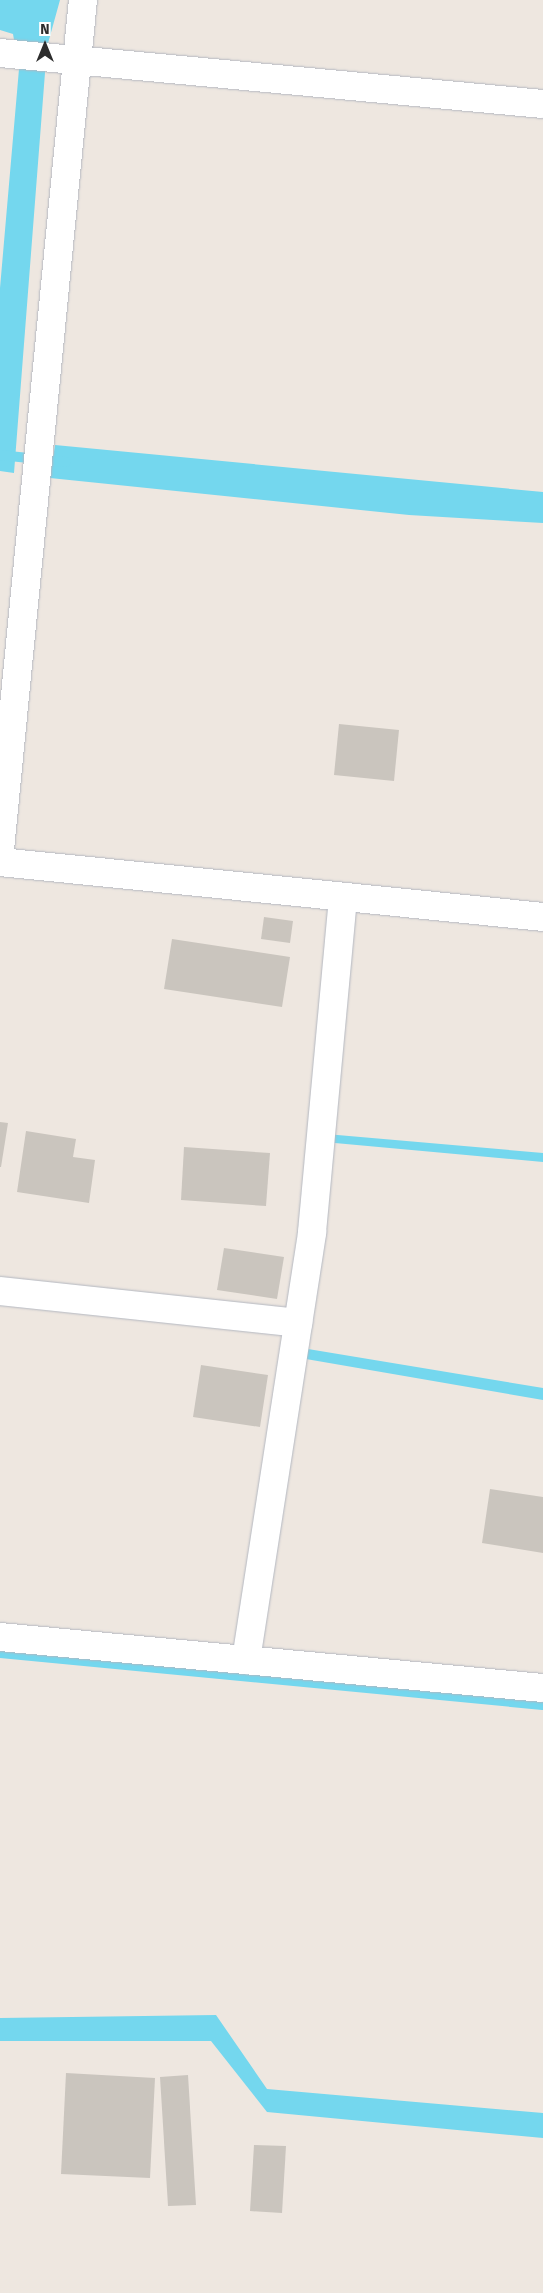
<!DOCTYPE html>
<html>
<head>
<meta charset="utf-8">
<style>
	body { margin:0 }
	#map { position:relative; width:543px; height:2293px; overflow:hidden; background:#eee7e0; font-family:"Fira Sans",sans-serif }
	div>[style] { position:absolute }
	.water>* { inset:0; background:#74d7ee }
	.stream>* { height:10px; margin:-5px; padding:0 5px; transform-origin:5px; border-radius:5px; background:#74d7ee }
	.building>* { inset:0; background:#cac5be }
	.roads { filter:drop-shadow(0 0 1px #b3b7c0) drop-shadow(0 0 1px #b3b7c0) }
	.minor>* { height:28px; margin:-14px; padding:0 14px; transform-origin:14px; border-radius:14px; background:#fff }
	span { translate:-50% -50%; white-space:nowrap; text-align:center; line-height:1.15; -webkit-text-stroke:5px #fff; paint-order:stroke }
	.north { position:absolute; left:20px; top:20px; width:50px; height:50px; -webkit-text-stroke:4px #fff; paint-order:stroke; rotate:0deg; font-size:14px; font-weight:700; line-height:20px; text-align:center; color:#2d2d2d }
	.north::after { content:''; display:block; margin:auto; width:18px; height:22px; background:#2d2d2d; clip-path:polygon(50% 0,100% 100%,50% 72%,0 100%) }
</style>
</head>
<body>
<div id="map">
	<div class="water">
		<div style="clip-path:polygon(0 0,60px 0,47px 47px,14px 473px,0 471px,0 288px,19px 69px,13px 34px,0 30px)"></div>
		<div style="clip-path:polygon(55px 445px,543px 492px,543px 523px,409px 515px,50px 478px)"></div>
		<div style="clip-path:polygon(326px 1134px,543px 1153px,543px 1162px,324px 1142px)"></div>
		<div style="clip-path:polygon(308px 1349px,543px 1388px,543px 1400px,306px 1359px)"></div>
		<div style="clip-path:polygon(216px 2015px,267px 2089px,543px 2113px,543px 2138px,267px 2112px,211px 2041px,0 2041px,0 2018px)"></div>
	</div>
	<div class="stream">
		<div style="left:0;top:455px;width:66px;rotate:6.1deg"></div>
		<div style="left:0;top:1653px;width:545px;rotate:5.47deg"></div>
	</div>
	<div class="building">
		<div style="clip-path:polygon(339px 724px,399px 730px,394px 781px,334px 775px)"></div>
		<div style="clip-path:polygon(264px 917px,293px 921px,290px 943px,261px 939px)"></div>
		<div style="clip-path:polygon(172px 939px,290px 957px,282px 1007px,164px 989px)"></div>
		<div style="clip-path:polygon(0 1122px,8px 1123px,1px 1167px,0 1167px)"></div>
		<div style="clip-path:polygon(26px 1131px,76px 1139px,73px 1157px,95px 1160px,89px 1203px,17px 1192px)"></div>
		<div style="clip-path:polygon(184px 1147px,270px 1153px,266px 1206px,181px 1200px)"></div>
		<div style="clip-path:polygon(224px 1248px,284px 1257px,277px 1299px,217px 1290px)"></div>
		<div style="clip-path:polygon(201px 1365px,268px 1375px,260px 1427px,193px 1417px)"></div>
		<div style="clip-path:polygon(490px 1489px,543px 1497px,543px 1553px,482px 1543px)"></div>
		<div style="clip-path:polygon(66px 2073px,155px 2078px,150px 2178px,61px 2174px)"></div>
		<div style="clip-path:polygon(188px 2075px,196px 2205px,168px 2206px,160px 2077px)"></div>
		<div style="clip-path:polygon(254px 2145px,286px 2146px,282px 2213px,250px 2211px)"></div>
	</div>
	<div class="roads">
		<div class="minor">
			<div style="left:0;top:53px;width:545px;rotate:5.37deg"></div>
			<div style="left:0;top:849px;width:853px;rotate:-84.42deg"></div>
			<div style="left:0;top:862px;width:546px;rotate:5.78deg"></div>
			<div style="left:0;top:1291px;width:300px;rotate:6.1deg"></div>
			<div style="left:0;top:1637px;width:545px;rotate:5.37deg"></div>
			<div style="left:246px;top:1660px;width:433px;rotate:-81.2deg"></div>
			<div style="left:312px;top:1232px;width:336px;rotate:-84.7deg"></div>
		</div>
	</div>
	<div class="north">N</div>
</div>
</body>
</html>
